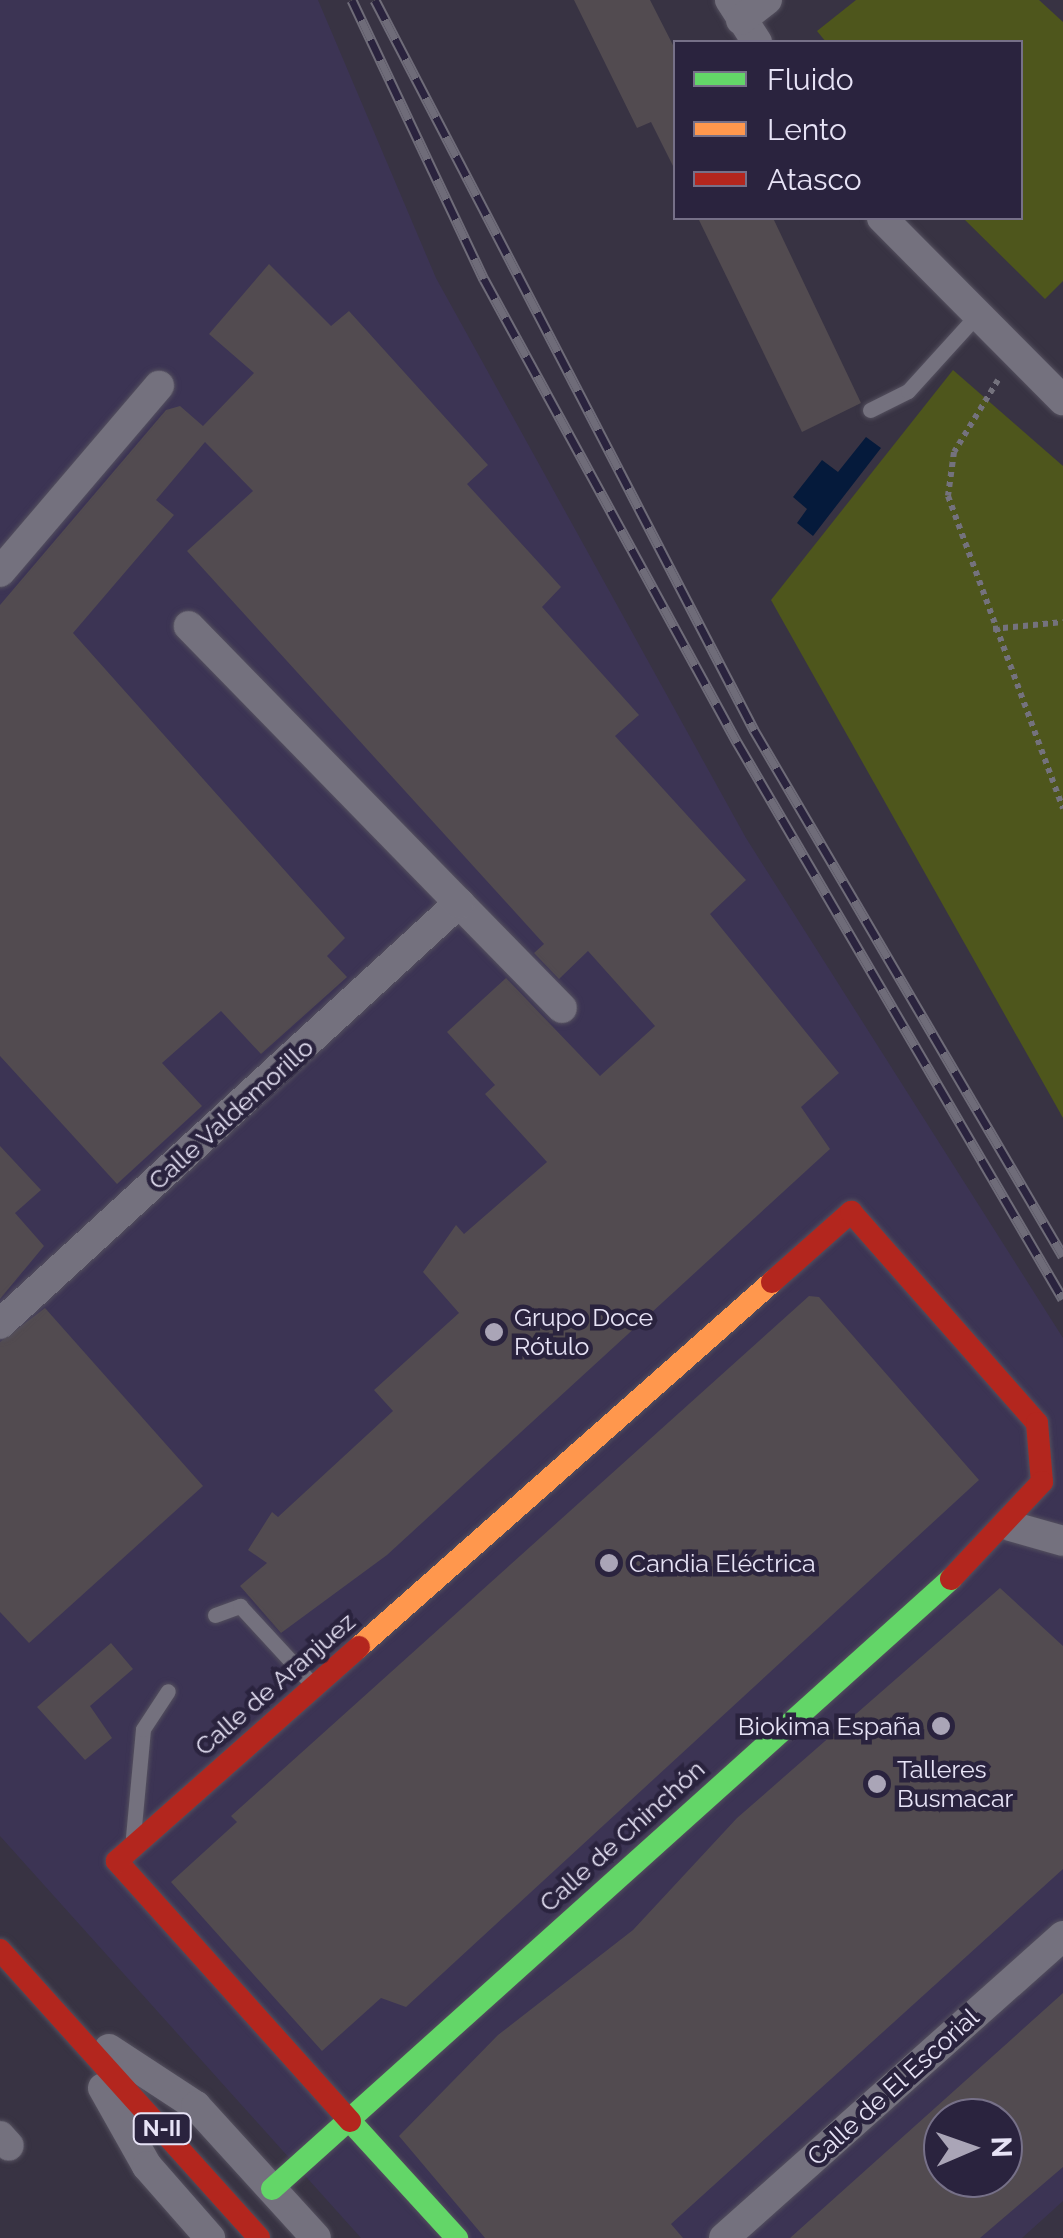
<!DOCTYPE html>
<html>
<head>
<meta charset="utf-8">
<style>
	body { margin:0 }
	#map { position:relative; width:1063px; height:2238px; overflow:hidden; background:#383343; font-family:Raleway,sans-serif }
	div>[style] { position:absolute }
	.built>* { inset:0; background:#3c3454 }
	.green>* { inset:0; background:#4e561c }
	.water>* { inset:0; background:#051a3b }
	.building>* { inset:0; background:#524b50 }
	.path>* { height:6px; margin-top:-3px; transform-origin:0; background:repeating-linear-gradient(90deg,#74727d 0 5px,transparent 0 10px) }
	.roads { filter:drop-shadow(0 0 2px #54505e) drop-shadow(0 0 2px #54505e) }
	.lane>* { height:15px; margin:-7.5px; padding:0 7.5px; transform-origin:7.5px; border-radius:7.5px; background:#74717e }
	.street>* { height:30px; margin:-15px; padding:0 15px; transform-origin:15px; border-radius:15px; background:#74717e }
	.fast>* { height:22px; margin:-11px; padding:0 11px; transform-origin:11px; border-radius:11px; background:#63d668 }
	.slow>* { height:22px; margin:-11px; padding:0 11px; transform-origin:11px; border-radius:11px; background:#ff974d }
	.jam>* { height:22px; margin:-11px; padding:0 11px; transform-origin:11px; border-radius:11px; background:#b3261e }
	.rail>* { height:11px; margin-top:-5.5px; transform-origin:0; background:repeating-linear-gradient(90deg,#2a233e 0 22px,#6f6c79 0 44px); box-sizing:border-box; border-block:2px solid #6f6c79 }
	.dots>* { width:28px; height:28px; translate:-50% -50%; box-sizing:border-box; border:5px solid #2a233e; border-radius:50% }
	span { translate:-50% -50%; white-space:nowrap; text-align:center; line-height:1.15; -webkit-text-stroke:9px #2a233e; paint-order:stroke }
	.shield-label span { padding:2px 8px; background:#2a233e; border:2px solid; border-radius:8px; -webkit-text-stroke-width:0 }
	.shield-label { font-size:22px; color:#e7e3f6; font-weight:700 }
	.street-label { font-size:25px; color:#e7e3f6 }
	.poi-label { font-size:25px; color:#e7e3f6 }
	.left { translate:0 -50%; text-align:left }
	.right { translate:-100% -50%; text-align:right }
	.legend { position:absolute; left:673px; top:40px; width:350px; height:180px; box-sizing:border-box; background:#2a233e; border:2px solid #767088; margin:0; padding:12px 18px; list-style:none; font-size:30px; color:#e7e3f6 }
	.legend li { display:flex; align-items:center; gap:20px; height:50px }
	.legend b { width:50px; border:2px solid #767088 }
	.north { position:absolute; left:923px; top:2098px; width:100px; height:100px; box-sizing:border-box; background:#2a233e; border:2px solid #767088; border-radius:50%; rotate:88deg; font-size:28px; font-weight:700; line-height:40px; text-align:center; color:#e7e3f6 }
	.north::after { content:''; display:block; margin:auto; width:35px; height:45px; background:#aaa5b7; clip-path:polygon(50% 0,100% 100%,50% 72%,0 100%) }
</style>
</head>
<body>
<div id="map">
	<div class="built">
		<div style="clip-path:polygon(evenodd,0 0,318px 0,436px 278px,746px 838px,1063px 1338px,1063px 2201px,1022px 2238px,361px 2238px,0 1836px,0 0,943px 2118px,1003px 2118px,1003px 2178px,943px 2178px,943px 2118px)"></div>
	</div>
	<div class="green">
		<div style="clip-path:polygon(856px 0,1039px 0,1063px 22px,1063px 281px,1045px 299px,963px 218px,1020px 218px,1020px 42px,826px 42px,817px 31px)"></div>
		<div style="clip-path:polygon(953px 370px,1063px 466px,1063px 1118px,771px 600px)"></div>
	</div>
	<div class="water">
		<div style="clip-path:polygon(866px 437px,881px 448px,813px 536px,797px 523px,807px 509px,793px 497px,822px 460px,838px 472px)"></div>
	</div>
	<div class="building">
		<div style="clip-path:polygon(574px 0,650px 0,676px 51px,676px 172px,651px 122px,637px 128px)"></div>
		<div style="clip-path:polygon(698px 218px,773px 218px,861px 403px,802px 432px)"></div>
		<div style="clip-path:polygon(269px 264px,331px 326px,349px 311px,488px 465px,467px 484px,561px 587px,542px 607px,639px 715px,615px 736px,746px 880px,710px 914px,839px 1073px,801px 1107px,830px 1149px,387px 1555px,281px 1633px,240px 1586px,267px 1563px,248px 1550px,272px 1512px,278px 1517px,393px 1411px,374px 1390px,459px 1313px,423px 1272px,456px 1225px,464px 1234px,547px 1162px,485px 1094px,495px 1085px,447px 1032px,506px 978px,600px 1076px,655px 1026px,588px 951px,559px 979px,534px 953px,544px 944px,187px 551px,253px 491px,205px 442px,156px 500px,174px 515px,73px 633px,345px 938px,327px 956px,347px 977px,261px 1054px,221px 1011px,162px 1063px,202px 1106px,117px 1184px,0 1056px,0 605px,166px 410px,180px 406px,203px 426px,254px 373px,209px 334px)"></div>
		<div style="clip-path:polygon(0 1146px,41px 1190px,15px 1213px,44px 1246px,0 1299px)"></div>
		<div style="clip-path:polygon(809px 1296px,819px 1297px,979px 1480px,406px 2007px,381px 1998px,322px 2051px,171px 1882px,237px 1822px,231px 1816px)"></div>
		<div style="clip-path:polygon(45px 1308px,203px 1486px,29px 1643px,0 1612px,0 1342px)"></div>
		<div style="clip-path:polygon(1000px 1588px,1063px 1646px,1063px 1869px,671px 2224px,683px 2238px,485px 2238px,399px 2136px,498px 2035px,633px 1930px,737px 1818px)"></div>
		<div style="clip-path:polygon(111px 1643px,133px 1669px,90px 1706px,112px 1738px,85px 1760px,37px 1707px)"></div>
		<div style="clip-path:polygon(evenodd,1063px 1993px,1063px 2167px,980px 2238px,790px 2238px,1063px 1993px,943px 2118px,1003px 2118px,1003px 2178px,943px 2178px,943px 2118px)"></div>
	</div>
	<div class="path">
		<div style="left:998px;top:380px;width:84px;rotate:121.4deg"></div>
		<div style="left:954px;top:452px;width:44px;rotate:97.8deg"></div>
		<div style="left:948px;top:496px;width:333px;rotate:69.8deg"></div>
		<div style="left:993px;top:629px;width:70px;rotate:-5.7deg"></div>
	</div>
	<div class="roads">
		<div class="lane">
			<div style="left:870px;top:410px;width:42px;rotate:-26.6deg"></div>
			<div style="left:908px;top:391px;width:103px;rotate:-47.8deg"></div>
			<div style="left:215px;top:1615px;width:27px;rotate:-20deg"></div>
			<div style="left:240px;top:1606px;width:108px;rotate:47.3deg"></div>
			<div style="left:133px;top:1837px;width:108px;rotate:-84.7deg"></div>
			<div style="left:143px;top:1729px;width:45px;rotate:-56.7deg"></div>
		</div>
		<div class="street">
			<div style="left:730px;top:0;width:50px;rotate:57.3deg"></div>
			<div style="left:741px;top:20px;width:33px;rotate:-38deg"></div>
			<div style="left:882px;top:218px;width:257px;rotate:45.2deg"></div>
			<div style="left:0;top:572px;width:245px;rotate:-49.5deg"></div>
			<div style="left:459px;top:903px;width:147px;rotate:45.6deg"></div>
			<div style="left:0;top:1324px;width:623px;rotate:-42.53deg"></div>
			<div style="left:459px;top:903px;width:387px;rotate:-134.3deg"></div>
			<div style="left:1010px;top:1526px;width:55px;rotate:15.8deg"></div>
			<div style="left:109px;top:2049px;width:104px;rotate:33.2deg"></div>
			<div style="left:196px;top:2106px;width:178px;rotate:47.7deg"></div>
			<div style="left:103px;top:2088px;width:90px;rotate:60.6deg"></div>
			<div style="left:147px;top:2166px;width:96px;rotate:48.8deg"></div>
			<div style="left:0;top:2136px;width:13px;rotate:48deg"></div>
			<div style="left:724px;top:2238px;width:454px;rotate:-41.7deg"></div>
		</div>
		<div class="fast">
			<div style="left:350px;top:2121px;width:159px;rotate:47.6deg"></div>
			<div style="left:272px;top:2189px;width:913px;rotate:-41.94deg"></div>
		</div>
		<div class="slow">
			<div style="left:359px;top:1647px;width:551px;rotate:-41.47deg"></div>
		</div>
		<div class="jam">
			<div style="left:772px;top:1282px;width:106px;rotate:-41.5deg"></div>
			<div style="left:851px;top:1212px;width:281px;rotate:48.6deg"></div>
			<div style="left:1037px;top:1423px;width:59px;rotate:85.2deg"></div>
			<div style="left:1042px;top:1482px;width:133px;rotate:133.2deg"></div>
			<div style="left:0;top:1950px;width:387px;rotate:48deg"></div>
			<div style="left:350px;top:2121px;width:349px;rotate:-131.9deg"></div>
			<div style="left:117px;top:1861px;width:323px;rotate:-41.5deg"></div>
		</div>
	</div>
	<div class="rail">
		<div style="left:352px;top:0;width:309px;rotate:64.7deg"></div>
		<div style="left:484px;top:279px;width:528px;rotate:61.35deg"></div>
		<div style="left:737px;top:742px;width:645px;rotate:59.66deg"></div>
		<div style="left:375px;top:0;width:823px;rotate:62.56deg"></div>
		<div style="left:754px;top:730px;width:610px;rotate:59.57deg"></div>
	</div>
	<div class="dots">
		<div style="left:494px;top:1332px;background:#aaa5b7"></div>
		<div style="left:609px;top:1563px;background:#aaa5b7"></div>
		<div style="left:941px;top:1726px;background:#aaa5b7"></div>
		<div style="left:877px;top:1784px;background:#aaa5b7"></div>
	</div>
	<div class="shield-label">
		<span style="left:162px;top:2129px">N-II</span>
	</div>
	<div class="street-label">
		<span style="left:231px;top:1114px;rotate:-42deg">Calle Valdemorillo</span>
		<span style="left:275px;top:1684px;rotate:-41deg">Calle de Aranjuez</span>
		<span style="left:622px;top:1836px;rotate:-42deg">Calle de Chinchón</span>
		<span style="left:893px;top:2087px;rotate:-42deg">Calle de El Escorial</span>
	</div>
	<div class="poi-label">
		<span class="left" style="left:514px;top:1332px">Grupo Doce<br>Rótulo</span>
		<span class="left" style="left:629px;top:1563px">Candia Eléctrica</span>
		<span class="right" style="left:921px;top:1726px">Biokima España</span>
		<span class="left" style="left:897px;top:1784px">Talleres<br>Busmacar</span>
	</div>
	<ul class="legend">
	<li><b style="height:12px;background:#63d668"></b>Fluido</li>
	<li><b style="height:12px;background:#ff974d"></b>Lento</li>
	<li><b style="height:12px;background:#b3261e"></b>Atasco</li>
	</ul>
	<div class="north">N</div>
</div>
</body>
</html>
